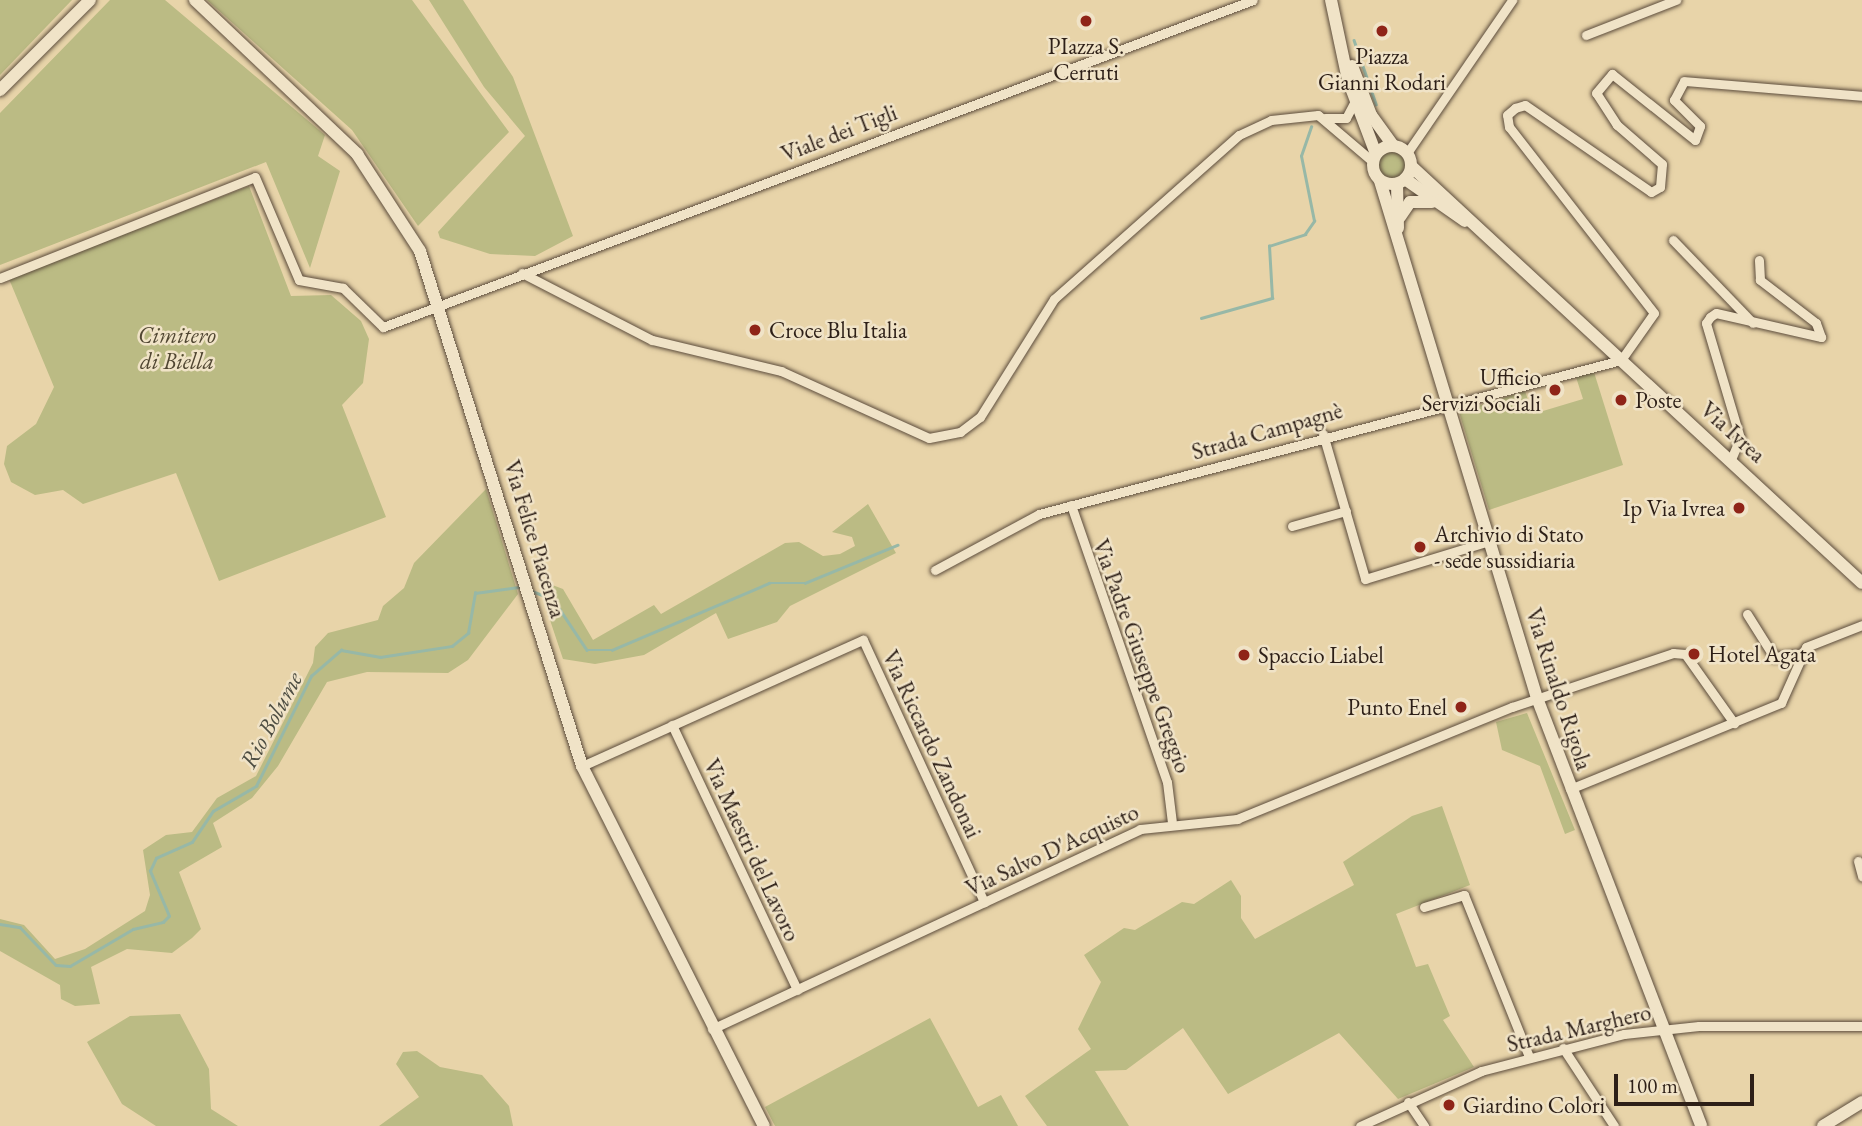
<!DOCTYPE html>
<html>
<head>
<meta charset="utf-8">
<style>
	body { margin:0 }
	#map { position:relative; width:1862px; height:1126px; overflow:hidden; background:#e8d4a9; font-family:"EB Garamond",serif }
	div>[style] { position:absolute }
	.green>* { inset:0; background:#bbbb84 }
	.round { border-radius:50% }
	.stream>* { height:2.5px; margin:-1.25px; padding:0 1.25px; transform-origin:1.25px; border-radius:1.25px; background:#97b8a7 }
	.roads { filter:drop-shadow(0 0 2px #5c4c3c) drop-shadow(0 0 2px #5c4c3c) }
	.street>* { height:9px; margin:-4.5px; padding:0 4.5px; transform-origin:4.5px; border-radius:4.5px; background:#f0e3c7 }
	.secondary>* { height:12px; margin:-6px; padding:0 6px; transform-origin:6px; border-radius:6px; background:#f0e3c7 }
	.secondary>.ring { margin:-6px; padding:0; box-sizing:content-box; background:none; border:12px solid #f0e3c7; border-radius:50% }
	.dots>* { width:19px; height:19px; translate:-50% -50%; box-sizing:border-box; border:4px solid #f0e3c7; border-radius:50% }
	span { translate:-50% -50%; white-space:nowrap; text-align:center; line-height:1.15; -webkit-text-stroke:5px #f0e3c7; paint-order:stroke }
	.poi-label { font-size:23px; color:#2d1f17 }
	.left { translate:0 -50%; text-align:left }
	.right { translate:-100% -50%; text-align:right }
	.street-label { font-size:23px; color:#2d1f17 }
	.park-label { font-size:23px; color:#504632; font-style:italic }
	.water-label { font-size:24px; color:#4d4d42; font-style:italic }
	.scale { position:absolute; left:1614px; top:1074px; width:140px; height:32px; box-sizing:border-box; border:4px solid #2d1f17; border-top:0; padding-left:9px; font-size:21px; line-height:24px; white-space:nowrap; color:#2d1f17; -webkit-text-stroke:5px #f0e3c7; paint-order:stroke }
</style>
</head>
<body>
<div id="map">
	<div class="green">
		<div style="clip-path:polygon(0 0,72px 0,0 75px)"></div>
		<div style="clip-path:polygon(110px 0,165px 0,325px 135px,318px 156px,340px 171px,310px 268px,266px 162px,0 265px,0 113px)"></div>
		<div style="clip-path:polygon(207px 0,412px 0,509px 132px,418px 226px,352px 130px)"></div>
		<div style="clip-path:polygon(429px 0,463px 0,513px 77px,573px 236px,535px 256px,490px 254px,440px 238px,438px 232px,525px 136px,484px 87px)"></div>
		<div class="round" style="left:1378px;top:151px;width:28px;height:28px"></div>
		<div style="clip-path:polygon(249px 186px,291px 296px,331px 295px,361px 321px,369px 339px,363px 383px,342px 405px,386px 517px,219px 581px,176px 473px,83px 504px,63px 490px,35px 495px,11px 482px,4px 464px,7px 446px,36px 424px,54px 387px,9px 279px)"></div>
		<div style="clip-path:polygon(1593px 369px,1623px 465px,1489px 510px,1459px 412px,1525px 391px,1533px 414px,1583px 399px,1575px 374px)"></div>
		<div style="clip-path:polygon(486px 489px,518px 594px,468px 660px,448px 673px,367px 672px,327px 682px,278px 766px,252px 798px,213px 823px,222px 847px,179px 872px,201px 929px,192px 938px,172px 953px,127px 949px,91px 967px,100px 1004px,75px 1006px,61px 999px,60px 985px,0 951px,0 919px,24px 925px,55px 959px,85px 949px,145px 911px,150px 895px,143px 850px,166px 835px,192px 832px,217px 798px,256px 776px,313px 663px,315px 647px,328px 633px,378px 620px,383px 606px,404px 588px,414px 563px)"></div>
		<div style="clip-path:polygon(868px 504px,896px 553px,790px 606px,777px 622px,728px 639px,716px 613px,644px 655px,595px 664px,563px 659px,546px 608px,547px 583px,563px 589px,593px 640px,654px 605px,661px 614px,785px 543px,799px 542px,823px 556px,840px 554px,855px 546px,852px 537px,832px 532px)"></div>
		<div style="clip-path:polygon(1527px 713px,1575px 830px,1565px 834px,1540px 766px,1502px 750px,1496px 722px)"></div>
		<div style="clip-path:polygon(1442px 806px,1470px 885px,1396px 914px,1416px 967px,1428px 964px,1450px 1016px,1443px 1020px,1474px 1067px,1398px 1099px,1339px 1033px,1228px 1094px,1183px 1028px,1126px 1070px,1095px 1071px,1129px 1126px,1047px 1126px,1025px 1096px,1091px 1049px,1078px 1029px,1101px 982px,1084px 955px,1124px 928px,1135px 930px,1182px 902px,1194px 904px,1231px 880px,1241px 896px,1241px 918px,1255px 939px,1354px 885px,1343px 862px,1412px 816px)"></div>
		<div style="clip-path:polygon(180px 1014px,209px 1069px,211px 1109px,238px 1126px,156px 1126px,122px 1104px,87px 1042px,130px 1016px)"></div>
		<div style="clip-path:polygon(930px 1018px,978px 1107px,1001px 1095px,1018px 1126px,775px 1126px,765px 1107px)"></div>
		<div style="clip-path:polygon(417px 1051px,440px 1067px,482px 1075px,509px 1106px,513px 1126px,379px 1126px,419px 1097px,396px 1064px,403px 1052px)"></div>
	</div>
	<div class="stream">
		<div style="left:1354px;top:40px;width:68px;rotate:71deg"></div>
		<div style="left:1201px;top:318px;width:74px;rotate:-15.7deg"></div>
		<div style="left:1272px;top:298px;width:52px;rotate:-93.3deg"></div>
		<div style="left:1269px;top:246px;width:38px;rotate:-18deg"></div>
		<div style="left:1305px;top:234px;width:16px;rotate:-55deg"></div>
		<div style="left:1314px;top:221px;width:66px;rotate:-101.3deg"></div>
		<div style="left:1301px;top:156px;width:31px;rotate:-71deg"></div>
		<div style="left:532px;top:591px;width:22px;rotate:21deg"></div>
		<div style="left:553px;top:599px;width:61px;rotate:56.3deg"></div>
		<div style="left:587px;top:650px;width:25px"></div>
		<div style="left:612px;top:650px;width:171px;rotate:-23.1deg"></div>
		<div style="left:769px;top:583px;width:36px"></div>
		<div style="left:805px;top:583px;width:100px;rotate:-22.4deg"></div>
		<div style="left:0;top:924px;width:20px;rotate:9deg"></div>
		<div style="left:20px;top:927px;width:52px;rotate:46.5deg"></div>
		<div style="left:56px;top:965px;width:14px;rotate:4deg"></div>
		<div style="left:70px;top:966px;width:73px;rotate:-30.4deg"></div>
		<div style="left:133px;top:929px;width:31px;rotate:-13deg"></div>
		<div style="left:163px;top:922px;width:8px;rotate:-45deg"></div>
		<div style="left:169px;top:916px;width:49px;rotate:-112.9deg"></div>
		<div style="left:150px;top:871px;width:14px;rotate:-65deg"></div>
		<div style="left:156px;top:858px;width:39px;rotate:-24deg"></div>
		<div style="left:192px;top:842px;width:37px;rotate:-56deg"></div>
		<div style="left:213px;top:811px;width:50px;rotate:-30.2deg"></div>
		<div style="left:256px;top:786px;width:123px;rotate:-63.4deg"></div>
		<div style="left:311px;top:676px;width:40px;rotate:-41deg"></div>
		<div style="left:341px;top:650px;width:40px;rotate:10deg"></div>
		<div style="left:380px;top:657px;width:73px;rotate:-8.7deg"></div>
		<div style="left:452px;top:646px;width:21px;rotate:-39deg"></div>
		<div style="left:468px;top:633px;width:41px;rotate:-80.1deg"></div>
		<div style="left:475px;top:593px;width:44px;rotate:-7.8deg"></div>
	</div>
	<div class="roads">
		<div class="street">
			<div style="left:1586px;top:35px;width:97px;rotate:-21.3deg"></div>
			<div style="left:1325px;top:118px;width:21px"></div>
			<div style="left:1346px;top:118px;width:19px;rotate:-62deg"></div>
			<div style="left:1407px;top:153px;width:186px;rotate:-55.5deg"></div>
			<div style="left:1673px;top:240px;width:115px;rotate:46.1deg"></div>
			<div style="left:522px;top:273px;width:146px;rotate:27.3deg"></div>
			<div style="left:652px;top:340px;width:133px;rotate:13.5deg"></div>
			<div style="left:781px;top:371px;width:162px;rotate:24.4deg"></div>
			<div style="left:929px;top:438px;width:32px;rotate:-11deg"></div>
			<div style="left:960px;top:432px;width:25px;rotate:-37deg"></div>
			<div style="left:980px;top:417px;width:139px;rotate:-57.9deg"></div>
			<div style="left:1054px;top:299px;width:247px;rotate:-41.6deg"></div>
			<div style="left:1239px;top:135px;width:35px;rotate:-25deg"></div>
			<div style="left:1271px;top:120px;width:47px;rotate:-6.1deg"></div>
			<div style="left:1318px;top:115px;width:71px;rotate:40.4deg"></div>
			<div style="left:0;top:278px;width:274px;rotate:-21.6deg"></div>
			<div style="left:255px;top:177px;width:112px;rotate:66.9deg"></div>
			<div style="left:299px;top:280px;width:45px;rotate:10.3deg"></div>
			<div style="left:343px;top:288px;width:56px;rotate:44.3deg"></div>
			<div style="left:383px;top:327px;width:929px;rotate:-20.6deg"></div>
			<div style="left:1323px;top:434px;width:151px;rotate:73.8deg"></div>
			<div style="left:1365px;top:579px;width:130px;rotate:-17deg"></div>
			<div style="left:1732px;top:457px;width:21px;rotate:-67deg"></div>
			<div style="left:1740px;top:438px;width:120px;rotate:-106.5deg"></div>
			<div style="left:1706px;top:323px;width:7px;rotate:-56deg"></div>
			<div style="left:1710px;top:317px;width:7px;rotate:-34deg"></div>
			<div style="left:1716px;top:313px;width:108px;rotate:12.9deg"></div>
			<div style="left:1821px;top:337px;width:15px;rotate:-110deg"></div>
			<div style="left:1816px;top:323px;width:71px;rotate:-142.5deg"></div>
			<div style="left:1760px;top:280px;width:20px;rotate:-93deg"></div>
			<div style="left:1071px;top:505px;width:293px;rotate:70.9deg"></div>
			<div style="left:1167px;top:782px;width:39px;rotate:83deg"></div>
			<div style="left:1292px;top:526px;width:56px;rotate:-15.5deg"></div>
			<div style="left:935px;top:570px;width:118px;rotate:-28.3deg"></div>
			<div style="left:1039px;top:514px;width:602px;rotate:-14.82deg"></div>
			<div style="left:1621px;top:360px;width:57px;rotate:-54.9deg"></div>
			<div style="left:1654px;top:313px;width:236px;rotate:-127.9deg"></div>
			<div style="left:1509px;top:127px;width:12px;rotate:-99deg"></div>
			<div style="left:1507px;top:115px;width:11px;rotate:-41deg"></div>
			<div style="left:1515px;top:108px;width:10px;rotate:-17deg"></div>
			<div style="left:1525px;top:105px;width:153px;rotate:34.6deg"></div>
			<div style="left:1651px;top:192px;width:10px;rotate:-29deg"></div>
			<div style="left:1660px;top:187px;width:23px;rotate:-85deg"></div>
			<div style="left:1662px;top:164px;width:60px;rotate:-139.1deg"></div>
			<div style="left:1617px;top:125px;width:38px;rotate:-123deg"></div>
			<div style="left:1596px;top:93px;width:25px;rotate:-50deg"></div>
			<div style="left:1612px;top:74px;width:106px;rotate:38.5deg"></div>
			<div style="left:1695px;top:140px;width:15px;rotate:-70deg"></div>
			<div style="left:1700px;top:126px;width:37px;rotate:-135deg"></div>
			<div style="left:1674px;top:100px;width:21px;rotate:-62deg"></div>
			<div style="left:1684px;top:81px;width:179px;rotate:4.8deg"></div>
			<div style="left:1747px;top:614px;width:51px;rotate:57.9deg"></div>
			<div style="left:1774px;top:657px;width:26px;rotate:-7deg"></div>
			<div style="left:672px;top:725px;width:293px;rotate:64.7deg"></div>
			<div style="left:582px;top:766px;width:308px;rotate:-24.2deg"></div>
			<div style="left:863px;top:640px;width:289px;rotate:65.2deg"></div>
			<div style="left:1570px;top:789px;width:228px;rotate:-22.2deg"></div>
			<div style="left:1781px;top:703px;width:61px;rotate:-65.9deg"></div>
			<div style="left:1806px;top:647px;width:60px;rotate:-21.4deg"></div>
			<div style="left:1858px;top:861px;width:16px;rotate:75deg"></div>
			<div style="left:1424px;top:907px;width:42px;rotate:-16.7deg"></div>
			<div style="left:1464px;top:895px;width:175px;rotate:68.1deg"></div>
			<div style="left:712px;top:1029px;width:472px;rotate:-25deg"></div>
			<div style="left:1140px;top:829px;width:98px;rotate:-5.9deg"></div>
			<div style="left:1237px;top:819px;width:297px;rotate:-22.2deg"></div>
			<div style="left:1512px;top:707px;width:170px;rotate:-18.5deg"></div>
			<div style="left:1673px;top:653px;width:12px;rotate:5deg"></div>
			<div style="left:1685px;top:654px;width:85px;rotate:54.6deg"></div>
			<div style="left:1563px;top:1048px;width:93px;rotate:56.8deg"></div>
			<div style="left:1408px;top:1102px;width:29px;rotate:56deg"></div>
			<div style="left:1360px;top:1126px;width:133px;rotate:-24.4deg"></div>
			<div style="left:1481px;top:1071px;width:148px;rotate:-14.5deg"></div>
			<div style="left:1624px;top:1034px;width:75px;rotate:-6.1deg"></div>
			<div style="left:1699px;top:1026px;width:163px"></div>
		</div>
		<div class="secondary">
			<div style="left:195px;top:0;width:224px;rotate:43.5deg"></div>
			<div style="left:357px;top:154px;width:116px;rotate:57deg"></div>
			<div style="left:420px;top:251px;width:540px;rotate:72.54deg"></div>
			<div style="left:582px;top:766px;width:403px;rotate:63.2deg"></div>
			<div style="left:1331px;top:0;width:82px;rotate:78deg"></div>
			<div style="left:1348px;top:80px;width:79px;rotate:69.3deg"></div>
			<div style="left:1352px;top:66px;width:53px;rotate:68.8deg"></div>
			<div style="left:1371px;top:115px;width:37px;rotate:54deg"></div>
			<div style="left:0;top:90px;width:127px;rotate:-45deg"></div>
			<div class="ring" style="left:1373px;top:146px;width:26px;height:26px"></div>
			<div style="left:1411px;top:166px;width:614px;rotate:42.76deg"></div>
			<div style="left:1405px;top:179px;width:73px;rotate:35deg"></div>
			<div style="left:1380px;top:181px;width:540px;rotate:73.11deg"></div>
			<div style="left:1537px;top:698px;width:458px;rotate:69deg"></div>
			<div style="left:1397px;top:184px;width:44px;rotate:88.7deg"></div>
			<div style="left:1400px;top:217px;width:18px;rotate:-56deg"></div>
			<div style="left:1410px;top:202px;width:22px"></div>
			<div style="left:1823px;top:1126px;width:46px;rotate:-31.6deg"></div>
		</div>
	</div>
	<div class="dots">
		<div style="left:1086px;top:21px;background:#8f2418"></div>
		<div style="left:1382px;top:31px;background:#8f2418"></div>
		<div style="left:755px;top:330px;background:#8f2418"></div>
		<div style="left:1555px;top:390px;background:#8f2418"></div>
		<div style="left:1621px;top:400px;background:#8f2418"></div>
		<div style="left:1739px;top:508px;background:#8f2418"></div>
		<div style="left:1420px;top:547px;background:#8f2418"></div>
		<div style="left:1694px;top:654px;background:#8f2418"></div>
		<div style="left:1244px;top:655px;background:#8f2418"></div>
		<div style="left:1461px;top:707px;background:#8f2418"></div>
		<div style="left:1449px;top:1105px;background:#8f2418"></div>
	</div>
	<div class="poi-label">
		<span style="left:1086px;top:59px">PIazza S.<br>Cerruti</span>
		<span style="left:1382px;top:69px">Piazza<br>Gianni Rodari</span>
		<span class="left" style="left:769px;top:330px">Croce Blu Italia</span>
		<span class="right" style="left:1541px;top:390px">Ufficio<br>Servizi Sociali</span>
		<span class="left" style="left:1635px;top:400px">Poste</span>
		<span class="right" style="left:1725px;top:508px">Ip Via Ivrea</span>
		<span class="left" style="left:1434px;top:547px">Archivio di Stato<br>- sede sussidiaria</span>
		<span class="left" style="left:1708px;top:654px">Hotel Agata</span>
		<span class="left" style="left:1258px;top:655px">Spaccio Liabel</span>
		<span class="right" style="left:1447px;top:707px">Punto Enel</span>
		<span class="left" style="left:1463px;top:1105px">Giardino Colori</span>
	</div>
	<div class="street-label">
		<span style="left:839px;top:133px;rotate:-21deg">Viale dei Tigli</span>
		<span style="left:1267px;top:431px;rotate:-16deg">Strada Campagnè</span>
		<span style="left:1733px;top:432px;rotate:42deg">Via Ivrea</span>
		<span style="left:535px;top:539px;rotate:73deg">Via Felice Piacenza</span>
		<span style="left:1142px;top:656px;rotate:70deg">Via Padre Giuseppe Greggio</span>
		<span style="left:1559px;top:689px;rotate:72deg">Via Rinaldo Rigola</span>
		<span style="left:932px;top:744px;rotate:65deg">Via Riccardo Zandonai</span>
		<span style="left:752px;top:850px;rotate:65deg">Via Maestri del Lavoro</span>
		<span style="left:1052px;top:850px;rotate:-25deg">Via Salvo D'Acquisto</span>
		<span style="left:1579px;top:1028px;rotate:-13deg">Strada Marghero</span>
	</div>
	<div class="park-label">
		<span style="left:177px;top:348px">Cimitero<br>di Biella</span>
	</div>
	<div class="water-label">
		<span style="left:271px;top:720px;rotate:-62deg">Rio Bolume</span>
	</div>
	<div class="scale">100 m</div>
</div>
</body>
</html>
